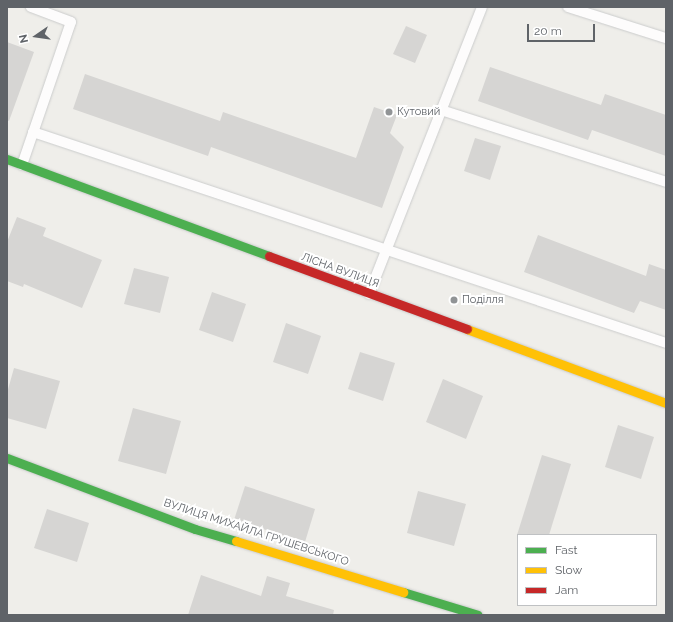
<!DOCTYPE html>
<html>
<head>
<meta charset="utf-8">
<style>
	body { margin:0 }
	#map { position:relative; width:673px; height:622px; overflow:hidden; background:#efeeea; font-family:Raleway,sans-serif }
	div>[style] { position:absolute }
	.building>* { inset:0; background:#d6d5d3 }
	.roads { filter:drop-shadow(0 0 1px #cbcccc) drop-shadow(0 0 1px #cbcccc) }
	.lane>* { height:10px; margin:-5px; padding:0 5px; transform-origin:5px; border-radius:5px; background:#fdfcfc }
	.fast>* { height:9px; margin:-4.5px; padding:0 4.5px; transform-origin:4.5px; border-radius:4.5px; background:#4caf50 }
	.slow>* { height:9px; margin:-4.5px; padding:0 4.5px; transform-origin:4.5px; border-radius:4.5px; background:#ffc107 }
	.jam>* { height:9px; margin:-4.5px; padding:0 4.5px; transform-origin:4.5px; border-radius:4.5px; background:#c62828 }
	.dots>* { width:11px; height:11px; translate:-50% -50%; box-sizing:border-box; border:2px solid #fff; border-radius:50% }
	span { translate:-50% -50%; white-space:nowrap; text-align:center; line-height:1.15; -webkit-text-stroke:4px #fff; paint-order:stroke }
	.poi-label { font-size:11px; color:#5f6368 }
	.left { translate:0 -50%; text-align:left }
	.street-label { font-size:11px; color:#5f6368 }
	.frame { position:absolute; inset:0; border:8px solid #5f6368; pointer-events:none }
	.legend { position:absolute; left:517px; top:534px; width:140px; height:72px; box-sizing:border-box; background:#fff; border:1px solid #bfc1c3; margin:0; padding:5px 7px; list-style:none; font-size:12px; color:#5f6368 }
	.legend li { display:flex; align-items:center; gap:8px; height:20px }
	.legend b { width:20px; border:1px solid #bfc1c3 }
	.north { position:absolute; left:16px; top:16px; width:40px; height:40px; -webkit-text-stroke:3px #fff; paint-order:stroke; rotate:257deg; font-size:11px; font-weight:700; line-height:16px; text-align:center; color:#5f6368 }
	.north::after { content:''; display:block; margin:auto; width:14px; height:18px; background:#5f6368; clip-path:polygon(50% 0,100% 100%,50% 72%,0 100%) }
	.scale { position:absolute; left:527px; top:24px; width:68px; height:18px; box-sizing:border-box; border:2px solid #5f6368; border-top:0; padding-left:5px; font-size:12px; line-height:14px; white-space:nowrap; color:#5f6368; -webkit-text-stroke:3px #fff; paint-order:stroke }
</style>
</head>
<body>
<div id="map">
	<div class="building">
		<div style="clip-path:polygon(406px 26px,427px 35px,415px 63px,393px 54px)"></div>
		<div style="clip-path:polygon(7px 42px,34px 52px,9px 121px,7px 120px)"></div>
		<div style="clip-path:polygon(490px 67px,601px 105px,605px 94px,666px 115px,666px 156px,592px 130px,588px 140px,478px 101px)"></div>
		<div style="clip-path:polygon(85px 74px,220px 121px,223px 112px,356px 158px,374px 107px,397px 115px,390px 133px,404px 147px,382px 208px,211px 147px,208px 156px,73px 109px)"></div>
		<div style="clip-path:polygon(475px 138px,501px 146px,490px 180px,464px 171px)"></div>
		<div style="clip-path:polygon(17px 217px,46px 228px,43px 236px,102px 260px,82px 308px,24px 284px,23px 287px,7px 281px,7px 242px)"></div>
		<div style="clip-path:polygon(538px 235px,646px 276px,649px 264px,666px 270px,666px 310px,640px 301px,634px 313px,524px 272px)"></div>
		<div style="clip-path:polygon(134px 268px,169px 277px,160px 313px,124px 304px)"></div>
		<div style="clip-path:polygon(212px 292px,246px 304px,233px 342px,199px 330px)"></div>
		<div style="clip-path:polygon(286px 323px,321px 336px,308px 374px,273px 362px)"></div>
		<div style="clip-path:polygon(360px 352px,395px 363px,383px 401px,348px 389px)"></div>
		<div style="clip-path:polygon(14px 368px,60px 381px,46px 429px,7px 418px,7px 393px)"></div>
		<div style="clip-path:polygon(443px 379px,483px 396px,466px 439px,426px 422px)"></div>
		<div style="clip-path:polygon(133px 408px,181px 421px,166px 474px,118px 461px)"></div>
		<div style="clip-path:polygon(618px 425px,654px 437px,641px 479px,605px 467px)"></div>
		<div style="clip-path:polygon(542px 455px,571px 464px,549px 535px,517px 535px)"></div>
		<div style="clip-path:polygon(245px 486px,315px 509px,305px 542px,234px 520px)"></div>
		<div style="clip-path:polygon(418px 491px,466px 504px,454px 546px,407px 533px)"></div>
		<div style="clip-path:polygon(47px 509px,89px 523px,77px 562px,34px 548px)"></div>
		<div style="clip-path:polygon(201px 575px,261px 596px,267px 576px,290px 583px,286px 596px,334px 610px,333px 615px,188px 615px)"></div>
	</div>
	<div class="roads">
		<div class="lane">
			<div style="left:568px;top:7px;width:103px;rotate:17.6deg"></div>
			<div style="left:441px;top:110px;width:236px;rotate:17.7deg"></div>
			<div style="left:33px;top:132px;width:667px;rotate:18.43deg"></div>
			<div style="left:22px;top:165px;width:151px;rotate:-71.1deg"></div>
			<div style="left:71px;top:22px;width:43px;rotate:-159.4deg"></div>
			<div style="left:369px;top:294px;width:308px;rotate:-68.5deg"></div>
		</div>
		<div class="fast">
			<div style="left:7px;top:159px;width:279px;rotate:20.3deg"></div>
			<div style="left:7px;top:458px;width:201px;rotate:20.7deg"></div>
			<div style="left:195px;top:529px;width:43px;rotate:16.3deg"></div>
			<div style="left:403px;top:592px;width:78px;rotate:17deg"></div>
		</div>
		<div class="slow">
			<div style="left:467px;top:329px;width:212px;rotate:20.4deg"></div>
			<div style="left:236px;top:541px;width:175px;rotate:17deg"></div>
		</div>
		<div class="jam">
			<div style="left:269px;top:256px;width:211px;rotate:20.2deg"></div>
		</div>
	</div>
	<div class="dots">
		<div style="left:389px;top:112px;background:#919496"></div>
		<div style="left:454px;top:300px;background:#919496"></div>
	</div>
	<div class="poi-label">
		<span class="left" style="left:397px;top:112px">Кутовий</span>
		<span class="left" style="left:462px;top:300px">Поділля</span>
	</div>
	<div class="street-label">
		<span style="left:340px;top:271px;rotate:20deg">ЛІСНА ВУЛИЦЯ</span>
		<span style="left:256px;top:533px;rotate:18deg">ВУЛИЦЯ МИХАЙЛА ГРУШЕВСЬКОГО</span>
	</div>
	<div class="frame"></div>
	<ul class="legend">
	<li><b style="height:5px;background:#4caf50"></b>Fast</li>
	<li><b style="height:5px;background:#ffc107"></b>Slow</li>
	<li><b style="height:5px;background:#c62828"></b>Jam</li>
	</ul>
	<div class="north">N</div>
	<div class="scale">20 m</div>
</div>
</body>
</html>
